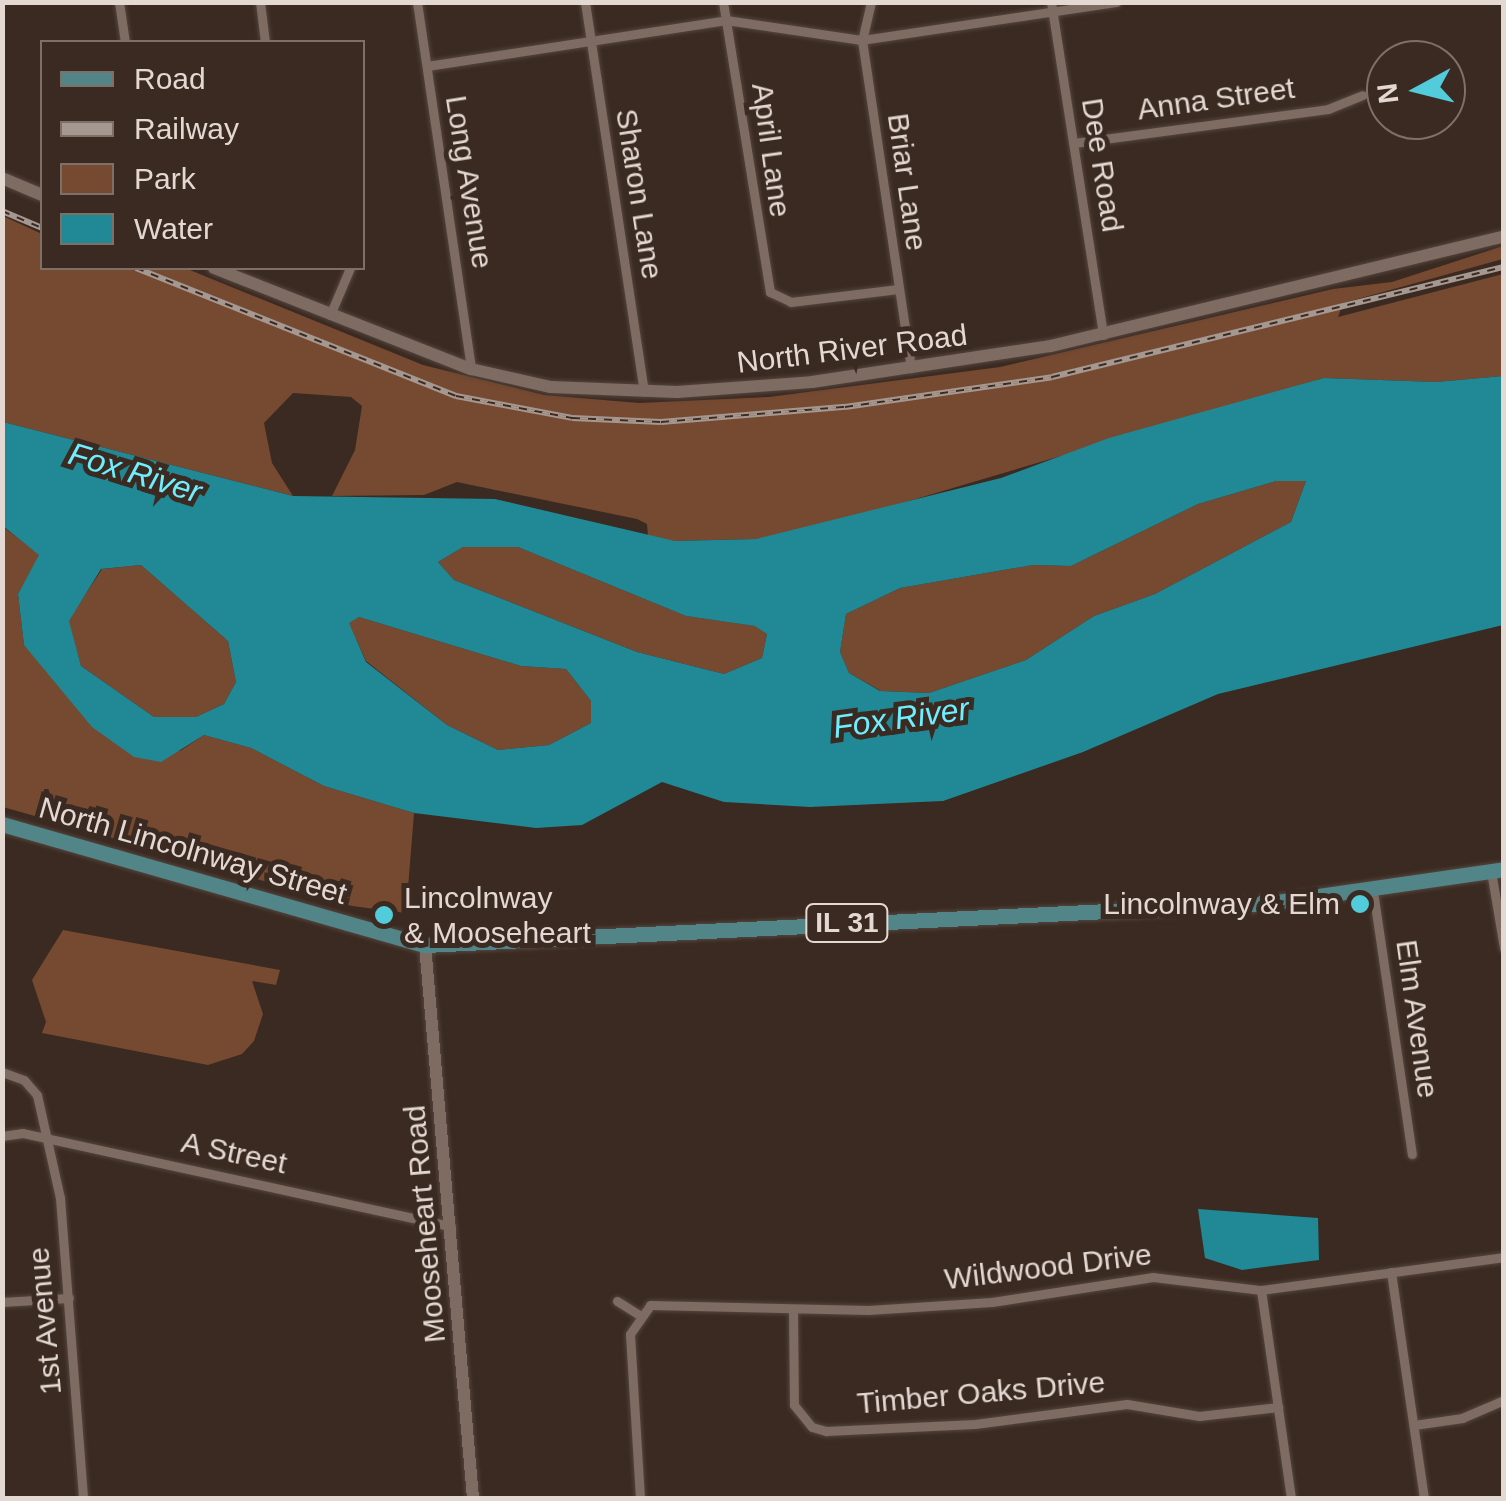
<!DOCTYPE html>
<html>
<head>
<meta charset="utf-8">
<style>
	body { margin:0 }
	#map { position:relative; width:1506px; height:1501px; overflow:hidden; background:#3a2a21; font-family:Arial,sans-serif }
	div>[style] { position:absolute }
	.green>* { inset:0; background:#764931 }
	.water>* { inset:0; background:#208995 }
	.roads { filter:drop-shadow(0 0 2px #53453e) drop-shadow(0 0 2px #53453e) }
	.minor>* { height:9px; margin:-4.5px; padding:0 4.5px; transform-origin:4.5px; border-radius:4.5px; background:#7e6b61 }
	.secondary>* { height:12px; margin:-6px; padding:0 6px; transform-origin:6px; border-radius:6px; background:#7e6b61 }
	.primary>* { height:15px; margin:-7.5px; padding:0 7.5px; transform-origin:7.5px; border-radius:7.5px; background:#528588 }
	.rail>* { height:6px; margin-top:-3px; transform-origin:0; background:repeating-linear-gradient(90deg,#3a2a21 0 8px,#a59891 0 16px); box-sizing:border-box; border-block:2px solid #a59891 }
	.dots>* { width:28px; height:28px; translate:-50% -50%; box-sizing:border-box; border:5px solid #3a2a21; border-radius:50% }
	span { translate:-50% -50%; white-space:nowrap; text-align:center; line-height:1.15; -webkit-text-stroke:10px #3a2a21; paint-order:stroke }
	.shield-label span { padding:2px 8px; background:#3a2a21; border:2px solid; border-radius:8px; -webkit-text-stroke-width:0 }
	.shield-label { font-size:28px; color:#e3d8d2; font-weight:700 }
	.street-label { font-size:30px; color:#e3d8d2 }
	.poi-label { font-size:30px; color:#e3d8d2 }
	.left { translate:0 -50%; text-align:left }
	.right { translate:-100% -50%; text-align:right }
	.water-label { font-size:32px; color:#6eeefe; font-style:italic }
	.frame { position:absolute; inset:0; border:5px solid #e3d8d2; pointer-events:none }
	.legend { position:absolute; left:40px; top:40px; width:325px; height:230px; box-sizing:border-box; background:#3a2a21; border:2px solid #7e7068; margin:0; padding:12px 18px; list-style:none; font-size:30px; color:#e3d8d2 }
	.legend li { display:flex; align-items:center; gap:20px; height:50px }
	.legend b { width:50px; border:2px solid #7e7068 }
	.north { position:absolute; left:1366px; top:40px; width:100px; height:100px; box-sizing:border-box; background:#3a2a21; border:2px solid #7e7068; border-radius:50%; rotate:263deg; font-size:28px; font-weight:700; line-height:40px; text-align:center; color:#e3d8d2 }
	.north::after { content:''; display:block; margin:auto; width:35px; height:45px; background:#52cbda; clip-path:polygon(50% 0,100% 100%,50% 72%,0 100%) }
</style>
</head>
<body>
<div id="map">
	<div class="green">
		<div style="clip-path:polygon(3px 216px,42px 234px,42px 268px,185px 268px,423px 365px,544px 395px,639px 403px,769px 397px,1000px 367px,1333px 289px,1392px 282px,1503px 246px,1503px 259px,1343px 303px,1338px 317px,1503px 274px,1503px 376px,1436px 382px,1324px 378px,828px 525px,756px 539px,675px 541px,648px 537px,647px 524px,637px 519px,457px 482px,424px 495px,332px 496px,355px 450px,362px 406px,351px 397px,293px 393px,264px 423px,272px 463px,293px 496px,3px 422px)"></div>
		<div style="clip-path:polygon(1276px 481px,1306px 481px,1291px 522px,1155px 594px,1094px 616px,1026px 660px,929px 693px,881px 691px,849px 673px,840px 652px,846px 614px,900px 588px,1033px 565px,1071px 566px,1198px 504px)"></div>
		<div style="clip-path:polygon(2px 526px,40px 555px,18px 594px,24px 645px,180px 751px,204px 735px,251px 748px,324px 786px,414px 813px,406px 913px,352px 906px,3px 807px)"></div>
		<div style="clip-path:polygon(463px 547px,518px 547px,686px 616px,756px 626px,767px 634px,762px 658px,724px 674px,637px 652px,454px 580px,438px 562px)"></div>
		<div style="clip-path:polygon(141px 565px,228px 641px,236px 682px,224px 704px,196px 717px,154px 717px,81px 666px,68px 621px,102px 569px)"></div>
		<div style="clip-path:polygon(359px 617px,521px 666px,566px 669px,591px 701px,591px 723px,549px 745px,498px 750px,447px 725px,366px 661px,348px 622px)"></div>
		<div style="clip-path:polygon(63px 930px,280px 970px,276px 985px,252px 981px,263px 1014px,254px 1041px,242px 1054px,208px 1065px,42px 1033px,46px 1022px,32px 980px)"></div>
	</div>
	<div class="water">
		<div style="clip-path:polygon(evenodd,1503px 376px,1503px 625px,1218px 694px,1083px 752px,943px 801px,810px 807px,724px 802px,662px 782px,582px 825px,536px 828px,414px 813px,324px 786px,251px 748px,204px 735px,161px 762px,134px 757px,92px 727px,24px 645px,18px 594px,39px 555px,3px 526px,3px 422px,293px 496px,495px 499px,675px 541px,756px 539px,1001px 478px,1109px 438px,1324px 378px,1436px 382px,1503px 376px,1276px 481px,1306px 481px,1291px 522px,1155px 594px,1094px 616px,1026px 660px,929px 693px,880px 691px,849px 673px,840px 652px,846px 614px,900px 588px,1033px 565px,1071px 566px,1198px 504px,1276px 481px,1503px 376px,463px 547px,518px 547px,686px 616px,755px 626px,767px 634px,762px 658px,724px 674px,637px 652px,454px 580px,438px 562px,463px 547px,1503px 376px,141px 565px,228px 641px,236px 682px,224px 704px,196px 717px,154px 717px,81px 666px,69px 621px,101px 569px,141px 565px,1503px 376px,359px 617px,521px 666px,566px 669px,591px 701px,591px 723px,549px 745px,498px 750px,447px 725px,366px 662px,349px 623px,359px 617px)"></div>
		<div style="clip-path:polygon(1198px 1209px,1318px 1218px,1319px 1260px,1242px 1270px,1205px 1258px)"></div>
	</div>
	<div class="roads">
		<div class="minor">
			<div style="left:119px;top:2px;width:40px;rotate:81.5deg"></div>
			<div style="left:260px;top:2px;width:40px;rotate:82.9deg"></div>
			<div style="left:417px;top:2px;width:371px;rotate:81.6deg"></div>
			<div style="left:585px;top:2px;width:394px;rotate:81.4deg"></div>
			<div style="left:723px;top:2px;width:294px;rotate:80.8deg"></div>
			<div style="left:770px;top:292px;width:23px;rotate:25deg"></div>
			<div style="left:791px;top:302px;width:108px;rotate:-6.9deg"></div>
			<div style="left:871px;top:2px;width:39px;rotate:103deg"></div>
			<div style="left:862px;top:40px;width:332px;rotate:81.5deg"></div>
			<div style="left:1051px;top:2px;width:337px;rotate:81.1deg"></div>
			<div style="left:427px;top:66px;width:303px;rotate:-8.7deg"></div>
			<div style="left:726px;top:20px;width:137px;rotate:8.4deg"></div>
			<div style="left:862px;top:40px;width:257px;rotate:-8.5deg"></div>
			<div style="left:1074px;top:143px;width:256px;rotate:-7.6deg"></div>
			<div style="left:1328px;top:109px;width:37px;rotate:-22deg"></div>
			<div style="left:330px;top:315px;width:51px;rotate:-66.9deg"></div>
			<div style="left:1491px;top:871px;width:78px;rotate:80.4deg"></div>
			<div style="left:1373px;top:891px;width:266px;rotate:81.6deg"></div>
			<div style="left:2px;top:1072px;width:23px;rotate:20deg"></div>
			<div style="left:24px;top:1080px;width:20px;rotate:49deg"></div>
			<div style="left:37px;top:1095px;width:106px;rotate:77.4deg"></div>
			<div style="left:60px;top:1198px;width:301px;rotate:85.6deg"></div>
			<div style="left:2px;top:1136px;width:21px;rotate:-8deg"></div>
			<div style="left:23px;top:1133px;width:438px;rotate:12.3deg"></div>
			<div style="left:1391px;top:1272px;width:228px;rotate:81.7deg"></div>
			<div style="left:1261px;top:1290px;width:210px;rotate:81.8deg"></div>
			<div style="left:617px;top:1301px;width:25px;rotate:32deg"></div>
			<div style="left:2px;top:1302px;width:67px;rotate:-3.4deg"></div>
			<div style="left:793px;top:1310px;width:95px;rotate:89.4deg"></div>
			<div style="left:794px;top:1405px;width:28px;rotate:51deg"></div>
			<div style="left:812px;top:1427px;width:15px;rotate:16deg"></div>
			<div style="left:826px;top:1431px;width:149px;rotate:-2.7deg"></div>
			<div style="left:975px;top:1424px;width:153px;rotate:-7.5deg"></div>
			<div style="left:1127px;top:1404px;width:73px;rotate:9.5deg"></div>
			<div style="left:1199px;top:1416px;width:80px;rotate:-6.5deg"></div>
			<div style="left:1414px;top:1425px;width:49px;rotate:-8.3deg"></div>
			<div style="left:1462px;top:1418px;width:46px;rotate:-23.2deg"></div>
			<div style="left:640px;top:1498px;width:164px;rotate:-93.5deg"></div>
			<div style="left:630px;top:1334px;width:35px;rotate:-55deg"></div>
			<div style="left:650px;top:1305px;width:218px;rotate:1.3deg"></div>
			<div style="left:868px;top:1310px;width:124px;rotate:-3.7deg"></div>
			<div style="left:992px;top:1302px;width:163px;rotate:-8.8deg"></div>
			<div style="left:1153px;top:1277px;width:109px;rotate:6.9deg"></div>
			<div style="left:1261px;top:1290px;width:245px;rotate:-7.7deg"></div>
		</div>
		<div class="secondary">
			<div style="left:2px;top:178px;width:43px;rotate:23deg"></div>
			<div style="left:214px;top:268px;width:276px;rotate:21.5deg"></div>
			<div style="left:471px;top:369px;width:82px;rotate:12.7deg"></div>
			<div style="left:551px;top:387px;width:126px;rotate:2.3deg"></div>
			<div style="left:677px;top:392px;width:135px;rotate:-4.2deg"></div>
			<div style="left:812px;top:382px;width:242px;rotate:-8.6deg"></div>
			<div style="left:1051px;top:346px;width:466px;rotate:-13.6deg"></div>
			<div style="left:425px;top:945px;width:555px;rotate:85.04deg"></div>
		</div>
		<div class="primary">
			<div style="left:2px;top:824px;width:440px;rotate:16deg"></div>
			<div style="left:425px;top:945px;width:845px;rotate:-2.85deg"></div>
			<div style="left:1269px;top:903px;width:237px;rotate:-8.2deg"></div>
		</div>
	</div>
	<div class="rail">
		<div style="left:2px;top:211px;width:43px;rotate:23deg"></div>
		<div style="left:136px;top:268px;width:345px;rotate:21.8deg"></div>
		<div style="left:456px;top:396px;width:118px;rotate:10.7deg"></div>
		<div style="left:572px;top:418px;width:89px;rotate:2.6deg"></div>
		<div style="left:661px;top:422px;width:185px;rotate:-4.7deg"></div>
		<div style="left:845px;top:407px;width:209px;rotate:-8.2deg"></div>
		<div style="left:1052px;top:377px;width:465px;rotate:-13.7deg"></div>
	</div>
	<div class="dots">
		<div style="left:1360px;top:904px;background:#52cbda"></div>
		<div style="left:384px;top:915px;background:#52cbda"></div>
	</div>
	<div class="shield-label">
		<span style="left:847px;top:923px">IL 31</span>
	</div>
	<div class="street-label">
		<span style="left:1216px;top:99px;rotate:-8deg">Anna Street</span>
		<span style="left:771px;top:150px;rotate:82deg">April Lane</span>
		<span style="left:1102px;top:165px;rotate:81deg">Dee Road</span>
		<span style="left:469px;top:182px;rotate:81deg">Long Avenue</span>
		<span style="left:907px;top:182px;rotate:82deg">Briar Lane</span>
		<span style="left:639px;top:194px;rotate:81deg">Sharon Lane</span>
		<span style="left:852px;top:349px;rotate:-7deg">North River Road</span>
		<span style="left:193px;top:851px;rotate:16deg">North Lincolnway Street</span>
		<span style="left:1417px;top:1019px;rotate:82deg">Elm Avenue</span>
		<span style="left:234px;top:1153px;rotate:12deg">A Street</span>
		<span style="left:425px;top:1224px;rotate:-95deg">Mooseheart Road</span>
		<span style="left:1048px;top:1267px;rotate:-7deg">Wildwood Drive</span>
		<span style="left:45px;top:1321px;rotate:-95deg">1st Avenue</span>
		<span style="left:981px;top:1393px;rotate:-5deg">Timber Oaks Drive</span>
	</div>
	<div class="poi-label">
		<span class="left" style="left:404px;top:915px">Lincolnway<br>&amp; Mooseheart</span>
		<span class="right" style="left:1340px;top:904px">Lincolnway &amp; Elm</span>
	</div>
	<div class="water-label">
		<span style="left:135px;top:473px;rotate:17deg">Fox River</span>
		<span style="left:901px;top:718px;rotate:-8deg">Fox River</span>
	</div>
	<div class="frame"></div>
	<ul class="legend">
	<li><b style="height:12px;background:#528588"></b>Road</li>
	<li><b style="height:12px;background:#a59891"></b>Railway</li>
	<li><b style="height:28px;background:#764931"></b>Park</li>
	<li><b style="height:28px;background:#208995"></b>Water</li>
	</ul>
	<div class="north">N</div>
</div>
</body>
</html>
